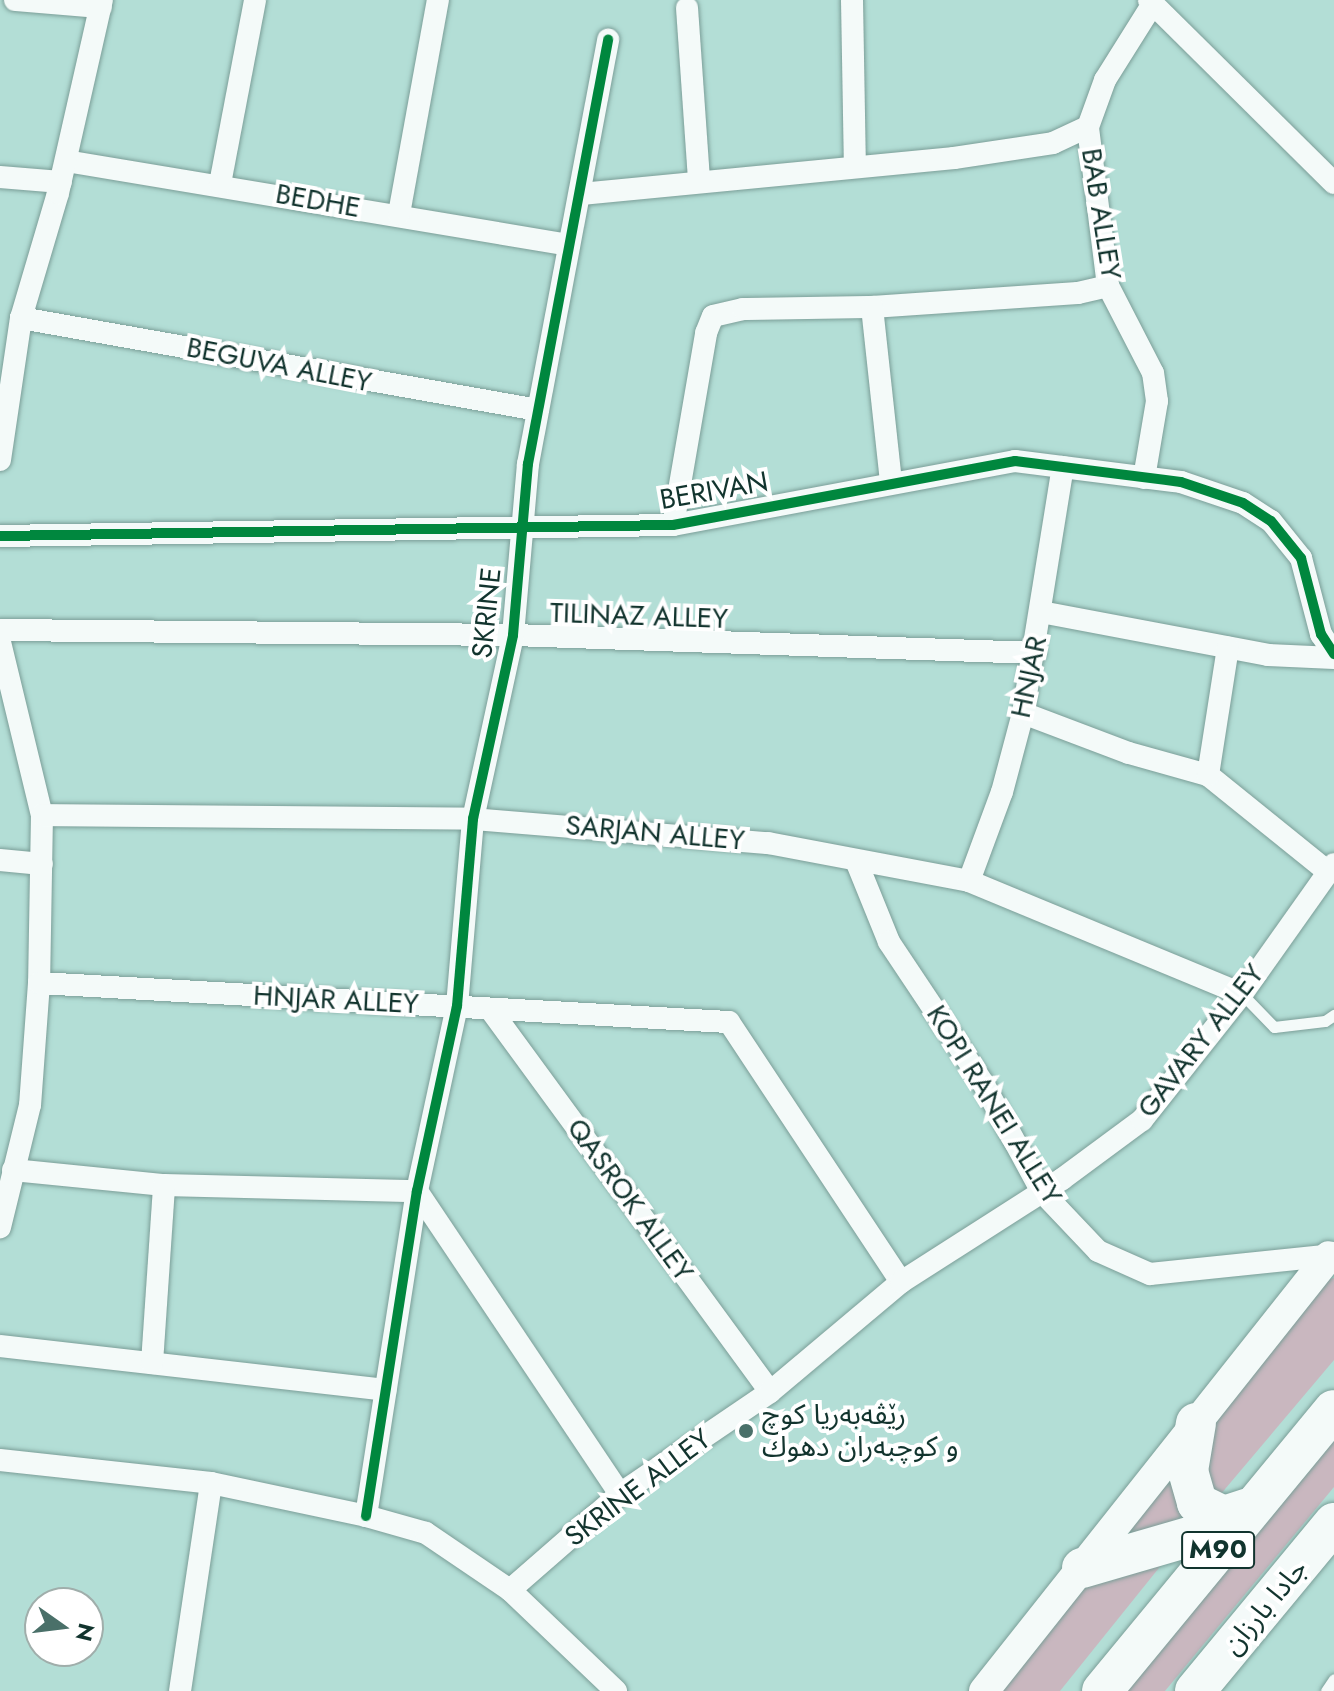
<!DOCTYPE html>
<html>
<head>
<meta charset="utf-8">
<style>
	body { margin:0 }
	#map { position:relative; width:1334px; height:1691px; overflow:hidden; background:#b3ded6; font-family:Jost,"Noto Sans Arabic",sans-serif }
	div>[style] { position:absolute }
	.green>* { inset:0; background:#c9b7bf }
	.roads { filter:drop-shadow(0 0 2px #7b9e98) drop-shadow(0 0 2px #7b9e98) }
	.service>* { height:11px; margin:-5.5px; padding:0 5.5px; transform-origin:5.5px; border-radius:5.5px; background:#f4faf9 }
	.minor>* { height:22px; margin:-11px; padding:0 11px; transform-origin:11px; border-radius:11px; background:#f4faf9 }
	.secondary>* { height:30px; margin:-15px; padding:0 15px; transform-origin:15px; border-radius:15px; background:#f4faf9 }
	.motorway>* { height:40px; margin:-20px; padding:0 20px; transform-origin:20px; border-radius:20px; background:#f4faf9 }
	.cycleway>* { height:10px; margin:-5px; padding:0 5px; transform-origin:5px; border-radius:5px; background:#00873e }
	.dots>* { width:22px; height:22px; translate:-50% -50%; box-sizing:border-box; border:4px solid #fff; border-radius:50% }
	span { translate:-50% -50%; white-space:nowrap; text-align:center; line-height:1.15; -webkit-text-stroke:8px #fff; paint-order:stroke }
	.shield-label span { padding:2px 6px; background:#fff; border:2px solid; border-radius:6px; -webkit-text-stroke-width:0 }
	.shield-label { font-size:26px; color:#12342e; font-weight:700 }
	.street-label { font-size:28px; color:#12342e }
	.poi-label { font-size:28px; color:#12342e }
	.left { translate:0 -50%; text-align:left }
	.north { position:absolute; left:24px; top:1587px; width:80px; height:80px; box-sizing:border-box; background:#fff; border:2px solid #a0aeab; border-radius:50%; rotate:104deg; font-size:22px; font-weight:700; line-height:32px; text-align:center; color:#12342e }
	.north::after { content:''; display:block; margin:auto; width:28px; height:36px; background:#4a7069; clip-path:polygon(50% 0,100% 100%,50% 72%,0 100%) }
</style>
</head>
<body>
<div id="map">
	<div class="green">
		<div style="clip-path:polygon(1334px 1278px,1334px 1360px,1209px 1508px,1196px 1441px,1313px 1283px)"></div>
		<div style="clip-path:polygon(1192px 1433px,1203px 1512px,1097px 1558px)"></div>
		<div style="clip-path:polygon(1334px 1441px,1334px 1487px,1165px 1691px,1127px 1691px)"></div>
		<div style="clip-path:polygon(1179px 1543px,1060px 1691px,993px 1691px,1085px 1569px)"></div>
	</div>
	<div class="roads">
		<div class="service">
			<div style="left:1242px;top:994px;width:46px;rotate:45.9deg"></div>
			<div style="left:1274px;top:1027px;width:51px;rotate:-6.7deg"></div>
			<div style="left:1325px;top:1021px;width:11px;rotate:-34deg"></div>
			<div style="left:1326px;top:1691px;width:14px;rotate:-56deg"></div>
		</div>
		<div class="minor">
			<div style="left:15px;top:0;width:86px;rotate:4.7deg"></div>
			<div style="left:852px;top:0;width:167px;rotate:89deg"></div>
			<div style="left:1149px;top:0;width:260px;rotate:44.7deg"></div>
			<div style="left:687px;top:8px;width:173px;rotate:86deg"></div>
			<div style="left:66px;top:161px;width:510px;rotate:9.48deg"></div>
			<div style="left:0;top:177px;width:61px;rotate:4.7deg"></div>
			<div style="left:220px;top:184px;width:187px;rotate:-79.2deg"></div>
			<div style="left:581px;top:194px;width:375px;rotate:-5.5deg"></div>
			<div style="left:954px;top:158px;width:100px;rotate:-8.6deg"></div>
			<div style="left:1053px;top:143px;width:38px;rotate:-25deg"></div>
			<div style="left:399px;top:214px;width:218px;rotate:-79.7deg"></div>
			<div style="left:872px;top:307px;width:206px;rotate:-3.9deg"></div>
			<div style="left:1078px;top:293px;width:31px;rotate:-13deg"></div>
			<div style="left:21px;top:318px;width:525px;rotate:10.09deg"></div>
			<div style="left:0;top:460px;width:144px;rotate:-81.6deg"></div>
			<div style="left:21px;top:318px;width:130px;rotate:-73.5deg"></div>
			<div style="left:58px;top:193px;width:198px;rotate:-77.2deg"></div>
			<div style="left:1144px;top:478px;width:78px;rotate:-80.4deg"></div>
			<div style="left:1157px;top:401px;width:28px;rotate:-98deg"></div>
			<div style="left:1153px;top:373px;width:98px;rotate:-117.3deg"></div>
			<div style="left:1108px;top:286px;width:160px;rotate:-97.2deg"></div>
			<div style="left:1088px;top:127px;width:50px;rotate:-70.1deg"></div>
			<div style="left:1105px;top:80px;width:89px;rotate:-57.9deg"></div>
			<div style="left:673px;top:525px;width:195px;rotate:-80.2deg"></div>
			<div style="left:706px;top:333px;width:18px;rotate:-68deg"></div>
			<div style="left:713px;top:316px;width:31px;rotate:-13deg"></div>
			<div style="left:743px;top:309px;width:129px;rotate:-0.9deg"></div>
			<div style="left:872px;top:307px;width:176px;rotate:83.8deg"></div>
			<div style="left:0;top:536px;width:673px;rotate:-0.94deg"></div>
			<div style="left:673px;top:525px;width:348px;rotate:-10.6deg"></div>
			<div style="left:1015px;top:461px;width:167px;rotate:7.2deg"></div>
			<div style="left:1181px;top:482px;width:65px;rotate:18.7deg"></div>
			<div style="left:1243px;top:503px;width:33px;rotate:33deg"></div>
			<div style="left:1271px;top:521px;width:48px;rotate:51deg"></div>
			<div style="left:1301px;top:558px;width:79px;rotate:75.3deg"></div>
			<div style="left:1321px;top:634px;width:24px;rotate:57deg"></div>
			<div style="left:1041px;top:612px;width:231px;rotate:10.7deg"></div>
			<div style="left:1268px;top:655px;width:66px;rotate:2.6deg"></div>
			<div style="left:0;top:630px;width:513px;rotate:0.56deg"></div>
			<div style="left:513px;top:635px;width:522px;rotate:1.97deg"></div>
			<div style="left:0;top:642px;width:178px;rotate:76.4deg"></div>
			<div style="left:42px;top:815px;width:168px;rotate:91deg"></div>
			<div style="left:39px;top:983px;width:122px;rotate:94.2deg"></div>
			<div style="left:30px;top:1105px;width:126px;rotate:103.8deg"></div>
			<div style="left:1023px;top:713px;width:113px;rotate:20.7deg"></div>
			<div style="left:1129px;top:753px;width:82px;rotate:15.6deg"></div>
			<div style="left:1208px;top:775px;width:153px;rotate:38.9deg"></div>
			<div style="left:1208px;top:775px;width:129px;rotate:-81.1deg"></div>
			<div style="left:42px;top:815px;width:431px;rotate:0.5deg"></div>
			<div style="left:473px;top:819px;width:296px;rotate:4.7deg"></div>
			<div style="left:768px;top:843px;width:205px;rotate:10.7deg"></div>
			<div style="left:969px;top:881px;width:295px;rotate:22.5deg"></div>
			<div style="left:0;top:860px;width:42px;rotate:5.4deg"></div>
			<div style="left:857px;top:863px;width:85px;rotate:67.9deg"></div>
			<div style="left:889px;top:942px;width:169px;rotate:56.3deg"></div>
			<div style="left:983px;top:1083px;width:124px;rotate:61.6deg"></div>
			<div style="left:1042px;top:1192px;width:81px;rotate:46.5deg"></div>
			<div style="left:1098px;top:1251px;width:57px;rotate:23.9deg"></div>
			<div style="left:1150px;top:1274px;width:185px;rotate:-5.9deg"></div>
			<div style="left:969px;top:881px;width:95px;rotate:-69.7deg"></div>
			<div style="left:1002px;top:792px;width:82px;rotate:-75.1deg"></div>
			<div style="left:1023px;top:713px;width:249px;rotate:-80.8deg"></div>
			<div style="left:39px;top:983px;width:691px;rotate:3.24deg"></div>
			<div style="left:729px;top:1022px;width:312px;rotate:56.5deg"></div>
			<div style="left:490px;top:1009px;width:474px;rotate:53.8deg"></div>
			<div style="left:13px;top:1170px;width:152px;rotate:5.7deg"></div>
			<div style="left:164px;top:1185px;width:253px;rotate:1.4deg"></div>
			<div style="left:417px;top:1191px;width:365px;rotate:56.2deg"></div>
			<div style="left:0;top:1346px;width:388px;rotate:6.5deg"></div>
			<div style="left:152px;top:1363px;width:178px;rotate:-86.1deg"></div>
			<div style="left:0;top:1460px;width:212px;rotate:6.2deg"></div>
			<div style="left:211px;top:1483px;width:158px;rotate:12deg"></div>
			<div style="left:366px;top:1516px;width:62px;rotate:15.8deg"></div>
			<div style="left:426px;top:1533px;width:102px;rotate:34.2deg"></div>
			<div style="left:366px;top:1516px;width:329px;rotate:-81.1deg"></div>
			<div style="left:417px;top:1191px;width:189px;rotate:-77.8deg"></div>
			<div style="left:457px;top:1006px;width:188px;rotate:-85.1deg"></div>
			<div style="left:473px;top:819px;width:188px;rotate:-77.7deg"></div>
			<div style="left:513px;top:635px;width:172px;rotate:-85deg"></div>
			<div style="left:528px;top:464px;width:432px;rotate:-79.3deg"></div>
			<div style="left:180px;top:1691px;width:210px;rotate:-81.5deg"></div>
			<div style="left:616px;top:1691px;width:146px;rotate:-136.4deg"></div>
			<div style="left:510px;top:1590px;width:146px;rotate:-41.1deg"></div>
			<div style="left:620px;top:1494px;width:181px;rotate:-34.2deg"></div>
			<div style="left:770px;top:1392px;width:171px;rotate:-40deg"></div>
			<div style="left:901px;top:1282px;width:191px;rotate:-32.6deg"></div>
			<div style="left:1062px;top:1179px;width:99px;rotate:-36.4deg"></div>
			<div style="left:1142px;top:1120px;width:161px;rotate:-51.6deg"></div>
			<div style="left:1242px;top:994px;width:159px;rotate:-54.7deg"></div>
		</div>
		<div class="secondary">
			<div style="left:984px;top:1691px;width:555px;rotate:-51.58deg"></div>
		</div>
		<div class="motorway">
			<div style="left:1196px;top:1423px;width:49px;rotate:99.5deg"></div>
			<div style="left:1188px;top:1471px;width:33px;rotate:74deg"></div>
			<div style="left:1197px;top:1503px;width:30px;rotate:26deg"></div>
			<div style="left:1224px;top:1516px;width:25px;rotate:-18deg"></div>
			<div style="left:1082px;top:1568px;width:115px;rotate:-16.2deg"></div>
			<div style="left:1192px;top:1536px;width:55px;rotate:-24.7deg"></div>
			<div style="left:1102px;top:1691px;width:364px;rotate:-50.5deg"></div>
			<div style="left:1195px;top:1691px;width:218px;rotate:-50.4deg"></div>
		</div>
	</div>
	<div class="cycleway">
		<div style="left:0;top:536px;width:673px;rotate:-0.94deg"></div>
		<div style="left:673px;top:525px;width:348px;rotate:-10.6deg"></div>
		<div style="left:1015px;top:461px;width:167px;rotate:7.2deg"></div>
		<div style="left:1181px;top:482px;width:65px;rotate:18.7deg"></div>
		<div style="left:1243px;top:503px;width:33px;rotate:33deg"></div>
		<div style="left:1271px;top:521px;width:48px;rotate:51deg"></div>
		<div style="left:1301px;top:558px;width:79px;rotate:75.3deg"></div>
		<div style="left:1321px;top:634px;width:24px;rotate:57deg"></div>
		<div style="left:366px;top:1516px;width:329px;rotate:-81.1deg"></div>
		<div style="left:417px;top:1191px;width:189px;rotate:-77.8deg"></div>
		<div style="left:457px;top:1006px;width:188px;rotate:-85.1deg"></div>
		<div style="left:473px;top:819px;width:188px;rotate:-77.7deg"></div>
		<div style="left:513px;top:635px;width:172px;rotate:-85deg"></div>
		<div style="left:528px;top:464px;width:432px;rotate:-79.3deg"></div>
	</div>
	<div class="dots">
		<div style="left:746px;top:1431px;background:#4a7069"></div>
	</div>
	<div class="shield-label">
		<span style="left:1218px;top:1550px">M90</span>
	</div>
	<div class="street-label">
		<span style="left:318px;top:201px;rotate:10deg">BEDHE</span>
		<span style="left:1101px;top:214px;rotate:81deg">BAB ALLEY</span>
		<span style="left:279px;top:365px;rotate:11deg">BEGUVA ALLEY</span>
		<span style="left:714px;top:491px;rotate:-10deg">BERIVAN</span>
		<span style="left:487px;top:613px;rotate:-84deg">SKRINE</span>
		<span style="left:639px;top:616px;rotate:2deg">TILINAZ ALLEY</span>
		<span style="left:1029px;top:677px;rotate:-78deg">HNJAR</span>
		<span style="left:655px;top:833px;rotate:5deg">SARJAN ALLEY</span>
		<span style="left:336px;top:1000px;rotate:3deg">HNJAR ALLEY</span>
		<span style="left:1201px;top:1041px;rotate:-52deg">GAVARY ALLEY</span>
		<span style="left:994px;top:1105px;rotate:58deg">KOPI RANEI ALLEY</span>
		<span style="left:630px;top:1200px;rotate:54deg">QASROK ALLEY</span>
		<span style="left:638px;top:1488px;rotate:-37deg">SKRINE ALLEY</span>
		<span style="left:1265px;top:1607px;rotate:-50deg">جادا بارزان</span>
	</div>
	<div class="poi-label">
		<span class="left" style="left:762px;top:1431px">رێڤه‌به‌ریا كوچ<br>و كوچبه‌ران دهوك</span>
	</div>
	<div class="north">N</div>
</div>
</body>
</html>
